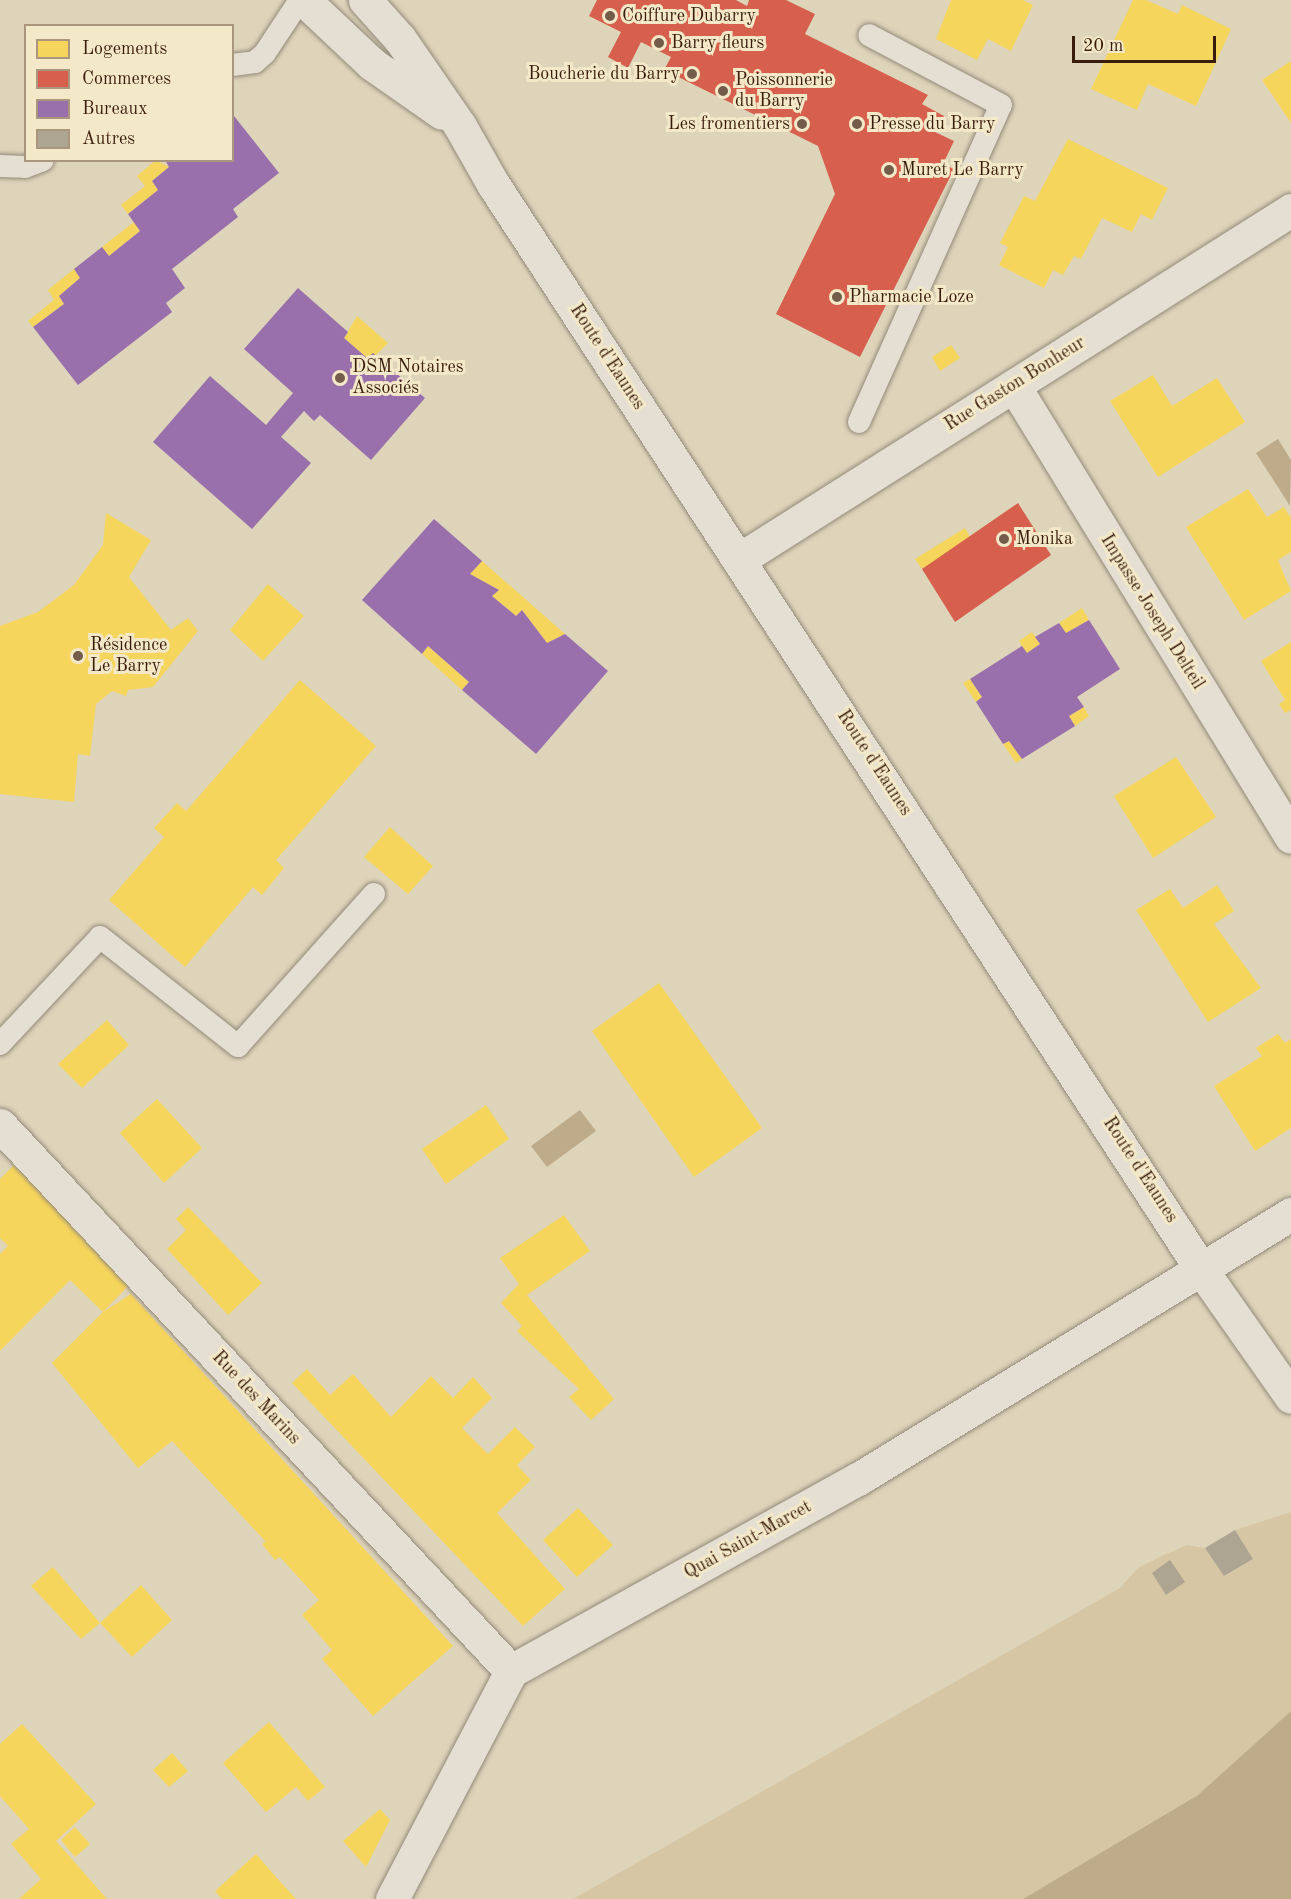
<!DOCTYPE html>
<html>
<head>
<meta charset="utf-8">
<style>
	body { margin:0 }
	#map { position:relative; width:1291px; height:1899px; overflow:hidden; background:#ded4ba; font-family:"Old Standard TT",serif }
	div>[style] { position:absolute }
	.green>* { inset:0; background:#d6c6a3 }
	.water>* { inset:0; background:#beab8a }
	.homes>* { inset:0; background:#f6d55c }
	.shops>* { inset:0; background:#d6604d }
	.offices>* { inset:0; background:#9970ab }
	.building>* { inset:0; background:#ada492 }
	.roads { filter:drop-shadow(0 0 2px #938a7a) drop-shadow(0 0 2px #938a7a) }
	.lane>* { height:22px; margin:-11px; padding:0 11px; transform-origin:11px; border-radius:11px; background:#e4dfd2 }
	.street>* { height:33px; margin:-16.5px; padding:0 16.5px; transform-origin:16.5px; border-radius:16.5px; background:#e4dfd2 }
	.secondary>* { height:33px; margin:-16.5px; padding:0 16.5px; transform-origin:16.5px; border-radius:16.5px; background:#e4dfd2 }
	.dots>* { width:16px; height:16px; translate:-50% -50%; box-sizing:border-box; border:3px solid #f3e8c8; border-radius:50% }
	span { translate:-50% -50%; white-space:nowrap; text-align:center; line-height:1.15; -webkit-text-stroke:6px #f3e8c8; paint-order:stroke }
	.poi-label { font-size:18px; color:#3a1c0c }
	.left { translate:0 -50%; text-align:left }
	.right { translate:-100% -50%; text-align:right }
	.street-label { font-size:18px; color:#3a1c0c }
	.legend { position:absolute; left:24px; top:24px; width:210px; height:138px; box-sizing:border-box; background:#f3e8c8; border:2px solid #a9967d; margin:0; padding:8px 10px; list-style:none; font-size:18px; color:#3a1c0c }
	.legend li { display:flex; align-items:center; gap:12px; height:30px }
	.legend b { width:30px; border:2px solid #a9967d }
	.scale { position:absolute; left:1072px; top:36px; width:144px; height:27px; box-sizing:border-box; border:3px solid #3a1c0c; border-top:0; padding-left:8px; font-size:18px; line-height:21px; white-space:nowrap; color:#3a1c0c; -webkit-text-stroke:4px #f3e8c8; paint-order:stroke }
</style>
</head>
<body>
<div id="map">
	<div class="green">
		<div style="clip-path:polygon(1291px 1512px,1291px 1711px,1198px 1795px,1023px 1899px,573px 1899px,1120px 1588px,1138px 1568px,1162px 1556px,1187px 1545px,1205px 1548px,1225px 1576px,1253px 1559px,1235px 1530px)"></div>
	</div>
	<div class="water">
		<div style="clip-path:polygon(1278px 439px,1291px 460px,1290px 506px,1256px 453px)"></div>
		<div style="clip-path:polygon(580px 1110px,596px 1131px,547px 1167px,531px 1146px)"></div>
		<div style="clip-path:polygon(1291px 1711px,1291px 1899px,1023px 1899px,1198px 1795px)"></div>
	</div>
	<div class="homes">
		<div style="clip-path:polygon(951px 0,1023px 0,1033px 5px,1011px 51px,988px 39px,977px 60px,936px 39px)"></div>
		<div style="clip-path:polygon(1133px 0,1146px 0,1178px 14px,1182px 5px,1231px 29px,1196px 106px,1148px 84px,1137px 110px,1091px 89px)"></div>
		<div style="clip-path:polygon(1291px 61px,1291px 123px,1262px 80px)"></div>
		<div style="clip-path:polygon(1068px 139px,1168px 188px,1152px 220px,1141px 214px,1132px 232px,1102px 218px,1081px 259px,1074px 256px,1063px 275px,1053px 270px,1044px 288px,999px 265px,1008px 247px,1000px 243px,1024px 196px,1035px 201px)"></div>
		<div style="clip-path:polygon(156px 160px,169px 167px,152px 181px,158px 190px,128px 214px,121px 205px,145px 186px,137px 176px)"></div>
		<div style="clip-path:polygon(134px 222px,140px 231px,109px 256px,102px 247px)"></div>
		<div style="clip-path:polygon(74px 269px,80px 278px,59px 296px,64px 304px,33px 327px,28px 321px,54px 300px,48px 290px)"></div>
		<div style="clip-path:polygon(357px 316px,388px 343px,376px 355px,367px 358px,344px 338px)"></div>
		<div style="clip-path:polygon(951px 345px,960px 358px,940px 371px,932px 357px)"></div>
		<div style="clip-path:polygon(1153px 375px,1172px 406px,1217px 378px,1245px 422px,1158px 477px,1110px 401px)"></div>
		<div style="clip-path:polygon(1248px 489px,1267px 517px,1284px 507px,1291px 518px,1291px 552px,1278px 560px,1291px 591px,1244px 620px,1186px 527px)"></div>
		<div style="clip-path:polygon(106px 513px,151px 540px,129px 577px,171px 630px,188px 618px,198px 631px,153px 687px,128px 690px,126px 696px,112px 691px,96px 704px,90px 756px,78px 754px,74px 802px,0 794px,0 626px,38px 612px,74px 585px,103px 545px)"></div>
		<div style="clip-path:polygon(965px 528px,971px 539px,922px 569px,915px 559px)"></div>
		<div style="clip-path:polygon(482px 561px,565px 634px,547px 643px,522px 610px,516px 616px,492px 596px,499px 590px,470px 574px)"></div>
		<div style="clip-path:polygon(268px 584px,304px 616px,263px 661px,230px 630px)"></div>
		<div style="clip-path:polygon(1082px 608px,1089px 620px,1066px 633px,1059px 623px)"></div>
		<div style="clip-path:polygon(1032px 632px,1040px 644px,1027px 653px,1019px 641px)"></div>
		<div style="clip-path:polygon(1291px 642px,1291px 710px,1285px 713px,1279px 704px,1285px 700px,1261px 661px)"></div>
		<div style="clip-path:polygon(428px 646px,469px 682px,462px 690px,422px 654px)"></div>
		<div style="clip-path:polygon(970px 679px,982px 697px,976px 702px,963px 683px)"></div>
		<div style="clip-path:polygon(300px 680px,376px 746px,276px 860px,284px 868px,262px 895px,253px 887px,185px 967px,109px 900px,164px 837px,154px 828px,177px 803px,186px 811px)"></div>
		<div style="clip-path:polygon(1084px 707px,1089px 716px,1075px 726px,1069px 716px)"></div>
		<div style="clip-path:polygon(1009px 741px,1022px 759px,1016px 763px,1003px 744px)"></div>
		<div style="clip-path:polygon(1176px 757px,1216px 817px,1153px 858px,1114px 796px)"></div>
		<div style="clip-path:polygon(390px 827px,433px 866px,408px 894px,364px 857px)"></div>
		<div style="clip-path:polygon(1217px 885px,1234px 911px,1214px 924px,1261px 988px,1208px 1022px,1136px 910px,1170px 889px,1183px 908px)"></div>
		<div style="clip-path:polygon(659px 983px,762px 1128px,694px 1177px,592px 1031px)"></div>
		<div style="clip-path:polygon(107px 1020px,129px 1045px,82px 1088px,58px 1064px)"></div>
		<div style="clip-path:polygon(1278px 1034px,1285px 1043px,1291px 1039px,1291px 1128px,1255px 1151px,1214px 1086px,1262px 1056px,1256px 1048px)"></div>
		<div style="clip-path:polygon(157px 1099px,202px 1148px,164px 1183px,120px 1133px)"></div>
		<div style="clip-path:polygon(486px 1105px,509px 1139px,446px 1184px,422px 1149px)"></div>
		<div style="clip-path:polygon(14px 1165px,133px 1281px,103px 1312px,70px 1280px,0 1351px,0 1254px,8px 1246px,0 1238px,0 1179px)"></div>
		<div style="clip-path:polygon(188px 1207px,262px 1283px,228px 1315px,167px 1249px,186px 1230px,176px 1219px)"></div>
		<div style="clip-path:polygon(564px 1215px,590px 1251px,527px 1295px,614px 1399px,591px 1420px,569px 1397px,579px 1389px,517px 1331px,522px 1326px,501px 1303px,519px 1284px,500px 1258px)"></div>
		<div style="clip-path:polygon(131px 1294px,453px 1646px,373px 1716px,322px 1659px,332px 1650px,302px 1615px,319px 1600px,280px 1557px,275px 1560px,262px 1544px,266px 1542px,172px 1441px,138px 1468px,52px 1363px,103px 1312px)"></div>
		<div style="clip-path:polygon(307px 1369px,330px 1395px,353px 1374px,391px 1417px,431px 1376px,453px 1398px,473px 1377px,492px 1398px,462px 1428px,488px 1454px,515px 1427px,535px 1447px,517px 1465px,531px 1480px,497px 1513px,565px 1589px,523px 1626px,292px 1383px)"></div>
		<div style="clip-path:polygon(578px 1508px,613px 1545px,577px 1577px,543px 1540px)"></div>
		<div style="clip-path:polygon(53px 1567px,100px 1623px,81px 1639px,31px 1586px)"></div>
		<div style="clip-path:polygon(141px 1585px,172px 1620px,132px 1657px,100px 1623px)"></div>
		<div style="clip-path:polygon(269px 1722px,325px 1787px,308px 1801px,296px 1787px,266px 1812px,223px 1763px)"></div>
		<div style="clip-path:polygon(22px 1724px,96px 1804px,56px 1841px,107px 1899px,19px 1899px,41px 1879px,11px 1844px,29px 1829px,0 1796px,0 1744px)"></div>
		<div style="clip-path:polygon(172px 1753px,188px 1771px,169px 1787px,153px 1770px)"></div>
		<div style="clip-path:polygon(380px 1809px,390px 1820px,366px 1867px,343px 1841px)"></div>
		<div style="clip-path:polygon(75px 1827px,90px 1844px,75px 1857px,61px 1840px)"></div>
		<div style="clip-path:polygon(256px 1854px,276px 1877px,296px 1899px,222px 1899px,215px 1891px)"></div>
	</div>
	<div class="shops">
		<div style="clip-path:polygon(597px 0,736px 0,747px 6px,749px 0,786px 0,815px 14px,805px 34px,928px 95px,922px 104px,944px 116px,935px 132px,954px 141px,943px 164px,954px 169px,860px 357px,776px 314px,835px 194px,818px 146px,664px 70px,671px 57px,641px 42px,628px 68px,608px 57px,621px 32px,589px 16px)"></div>
		<div style="clip-path:polygon(1018px 503px,1051px 555px,955px 622px,922px 569px)"></div>
	</div>
	<div class="offices">
		<div style="clip-path:polygon(234px 116px,279px 173px,233px 209px,238px 217px,172px 269px,185px 288px,166px 303px,172px 312px,78px 385px,33px 327px,64px 304px,59px 296px,80px 278px,74px 269px,102px 247px,109px 256px,140px 231px,128px 214px,158px 190px,152px 181px,169px 167px,165px 160px,232px 160px)"></div>
		<div style="clip-path:polygon(298px 288px,348px 332px,344px 338px,367px 358px,373px 353px,425px 398px,371px 460px,320px 415px,314px 421px,304px 411px,281px 437px,311px 463px,252px 529px,153px 442px,210px 376px,266px 425px,293px 393px,244px 349px)"></div>
		<div style="clip-path:polygon(434px 519px,482px 561px,470px 574px,499px 590px,492px 596px,516px 616px,522px 610px,547px 643px,565px 634px,608px 671px,536px 754px,462px 690px,469px 682px,428px 646px,422px 654px,362px 600px)"></div>
		<div style="clip-path:polygon(1089px 620px,1120px 669px,1077px 697px,1084px 707px,1069px 716px,1075px 726px,1022px 759px,1009px 741px,1003px 744px,976px 702px,982px 697px,970px 679px,1022px 646px,1027px 653px,1040px 644px,1035px 637px,1059px 623px,1066px 633px)"></div>
	</div>
	<div class="building">
		<div style="clip-path:polygon(1235px 1530px,1253px 1559px,1224px 1576px,1205px 1548px)"></div>
		<div style="clip-path:polygon(1170px 1560px,1185px 1582px,1166px 1595px,1152px 1573px)"></div>
	</div>
	<div class="roads">
		<div class="lane">
			<div style="left:232px;top:65px;width:23px;rotate:-7deg"></div>
			<div style="left:255px;top:62px;width:13px;rotate:-42deg"></div>
			<div style="left:265px;top:53px;width:64px;rotate:-56.6deg"></div>
			<div style="left:0;top:166px;width:25px;rotate:2deg"></div>
			<div style="left:25px;top:167px;width:19px;rotate:-21deg"></div>
			<div style="left:859px;top:422px;width:347px;rotate:-65.9deg"></div>
			<div style="left:1001px;top:105px;width:149px;rotate:-152.1deg"></div>
			<div style="left:0;top:1044px;width:146px;rotate:-46.9deg"></div>
			<div style="left:100px;top:937px;width:176px;rotate:38.3deg"></div>
			<div style="left:238px;top:1046px;width:204px;rotate:-48.2deg"></div>
		</div>
		<div class="street">
			<div style="left:1014px;top:386px;width:529px;rotate:58.44deg"></div>
			<div style="left:740px;top:559px;width:652px;rotate:-32.35deg"></div>
			<div style="left:0;top:1125px;width:748px;rotate:46.9deg"></div>
			<div style="left:392px;top:1899px;width:257px;rotate:-62.4deg"></div>
			<div style="left:511px;top:1671px;width:397px;rotate:-29deg"></div>
			<div style="left:858px;top:1479px;width:508px;rotate:-31.47deg"></div>
		</div>
		<div class="secondary">
			<div style="left:304px;top:0;width:93px;rotate:43.3deg"></div>
			<div style="left:372px;top:64px;width:85px;rotate:35deg"></div>
			<div style="left:365px;top:0;width:52px;rotate:48.1deg"></div>
			<div style="left:400px;top:39px;width:106px;rotate:55.4deg"></div>
			<div style="left:460px;top:126px;width:67px;rotate:60.4deg"></div>
			<div style="left:493px;top:184px;width:1296px;rotate:56.87deg"></div>
			<div style="left:1201px;top:1269px;width:156px;rotate:54.9deg"></div>
		</div>
	</div>
	<div class="dots">
		<div style="left:610px;top:16px;background:#735c49"></div>
		<div style="left:659px;top:43px;background:#735c49"></div>
		<div style="left:692px;top:74px;background:#735c49"></div>
		<div style="left:723px;top:91px;background:#735c49"></div>
		<div style="left:802px;top:124px;background:#735c49"></div>
		<div style="left:857px;top:124px;background:#735c49"></div>
		<div style="left:889px;top:170px;background:#735c49"></div>
		<div style="left:837px;top:297px;background:#735c49"></div>
		<div style="left:340px;top:378px;background:#735c49"></div>
		<div style="left:1004px;top:539px;background:#735c49"></div>
		<div style="left:78px;top:656px;background:#735c49"></div>
	</div>
	<div class="poi-label">
		<span class="left" style="left:622px;top:16px">Coiffure Dubarry</span>
		<span class="left" style="left:671px;top:43px">Barry fleurs</span>
		<span class="right" style="left:680px;top:74px">Boucherie du Barry</span>
		<span class="left" style="left:735px;top:91px">Poissonnerie<br>du Barry</span>
		<span class="right" style="left:790px;top:124px">Les fromentiers</span>
		<span class="left" style="left:869px;top:124px">Presse du Barry</span>
		<span class="left" style="left:901px;top:170px">Muret Le Barry</span>
		<span class="left" style="left:849px;top:297px">Pharmacie Loze</span>
		<span class="left" style="left:352px;top:378px">DSM Notaires<br>Associés</span>
		<span class="left" style="left:1016px;top:539px">Monika</span>
		<span class="left" style="left:90px;top:656px">Résidence<br>Le Barry</span>
	</div>
	<div class="street-label">
		<span style="left:607px;top:357px;rotate:57deg">Route d'Eaunes</span>
		<span style="left:1015px;top:384px;rotate:-32deg">Rue Gaston Bonheur</span>
		<span style="left:1152px;top:612px;rotate:58deg">Impasse Joseph Delteil</span>
		<span style="left:874px;top:763px;rotate:57deg">Route d'Eaunes</span>
		<span style="left:1140px;top:1170px;rotate:57deg">Route d'Eaunes</span>
		<span style="left:256px;top:1398px;rotate:47deg">Rue des Marins</span>
		<span style="left:748px;top:1540px;rotate:-29deg">Quai Saint-Marcet</span>
	</div>
	<ul class="legend">
	<li><b style="height:16px;background:#f6d55c"></b>Logements</li>
	<li><b style="height:16px;background:#d6604d"></b>Commerces</li>
	<li><b style="height:16px;background:#9970ab"></b>Bureaux</li>
	<li><b style="height:16px;background:#ada492"></b>Autres</li>
	</ul>
	<div class="scale">20 m</div>
</div>
</body>
</html>
